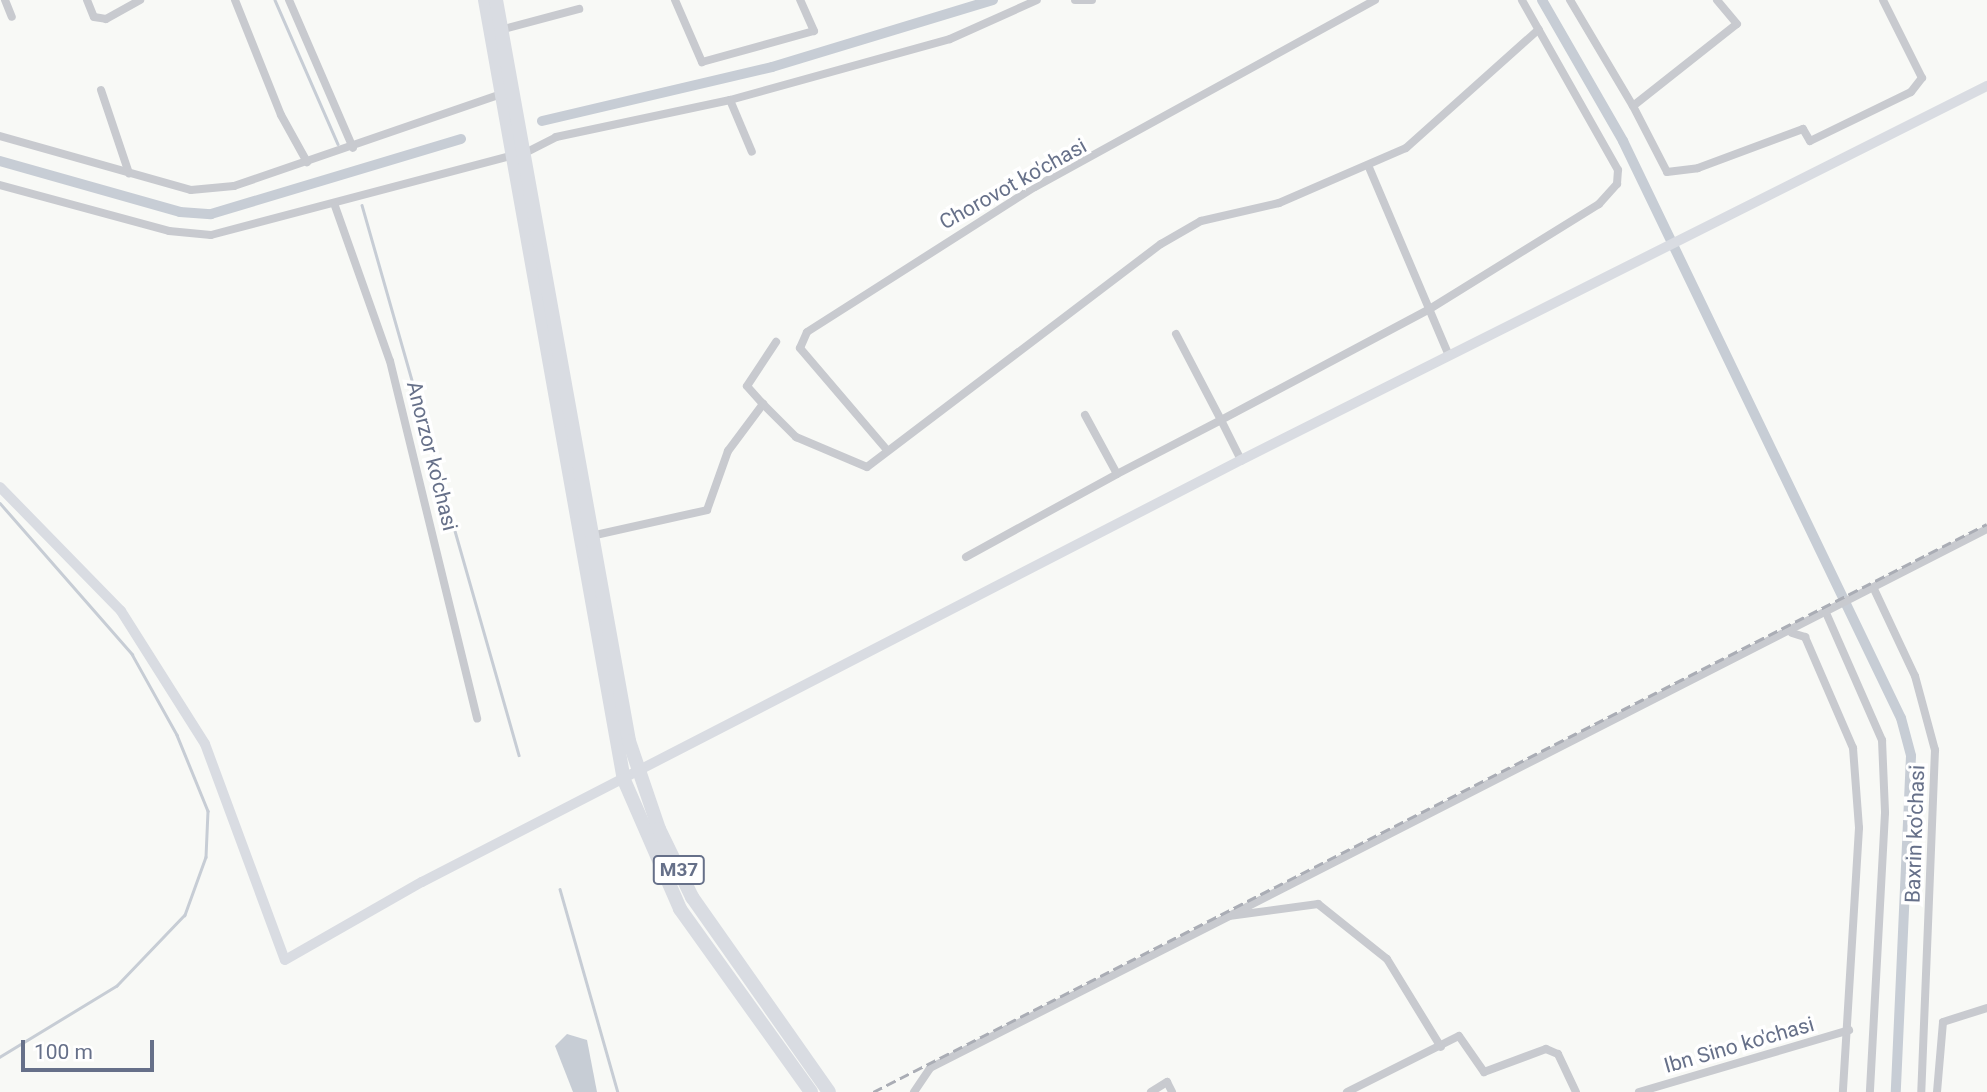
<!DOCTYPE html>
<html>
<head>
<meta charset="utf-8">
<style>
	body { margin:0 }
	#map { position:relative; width:1987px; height:1092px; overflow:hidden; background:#f8f9f6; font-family:Roboto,sans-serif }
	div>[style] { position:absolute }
	.water>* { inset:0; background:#c7cdd5 }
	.stream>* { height:2.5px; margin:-1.25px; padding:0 1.25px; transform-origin:1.25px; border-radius:1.25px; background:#c7cdd5 }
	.canal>* { height:10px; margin:-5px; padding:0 5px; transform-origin:5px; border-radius:5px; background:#c7cdd5 }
	.street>* { height:8px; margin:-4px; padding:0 4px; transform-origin:4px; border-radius:4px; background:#c8cacf }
	.secondary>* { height:10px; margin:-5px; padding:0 5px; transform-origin:5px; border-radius:5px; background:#d9dce2 }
	.highway>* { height:14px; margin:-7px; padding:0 7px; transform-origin:7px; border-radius:7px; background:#d9dce2 }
	.rail>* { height:2.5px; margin-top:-1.25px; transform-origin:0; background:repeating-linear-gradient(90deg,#aaadb5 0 10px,transparent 0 15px) }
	span { translate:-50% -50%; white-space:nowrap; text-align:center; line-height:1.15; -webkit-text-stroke:7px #fff; paint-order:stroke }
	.shield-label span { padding:2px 5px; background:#fff; border:2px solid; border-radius:5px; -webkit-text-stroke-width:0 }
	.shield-label { font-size:19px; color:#667089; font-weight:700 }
	.street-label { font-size:21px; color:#667089 }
	.scale { position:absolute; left:21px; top:1040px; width:133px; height:32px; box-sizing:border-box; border:4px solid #667089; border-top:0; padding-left:9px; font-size:21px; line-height:24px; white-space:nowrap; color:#667089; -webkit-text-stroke:5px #fff; paint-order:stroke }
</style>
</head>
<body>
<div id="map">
	<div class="water">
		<div style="clip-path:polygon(567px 1034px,587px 1040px,597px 1092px,573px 1092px,555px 1046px)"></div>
	</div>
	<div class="stream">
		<div style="left:275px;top:0;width:157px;rotate:66.4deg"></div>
		<div style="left:362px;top:205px;width:572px;rotate:74.07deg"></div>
		<div style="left:0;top:503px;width:201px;rotate:48.8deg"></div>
		<div style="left:132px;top:654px;width:93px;rotate:60.9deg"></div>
		<div style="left:177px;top:735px;width:82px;rotate:67.8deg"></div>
		<div style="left:208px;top:811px;width:46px;rotate:92.5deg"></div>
		<div style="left:206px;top:857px;width:62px;rotate:109.9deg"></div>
		<div style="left:185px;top:915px;width:98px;rotate:133.8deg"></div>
		<div style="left:117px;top:986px;width:137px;rotate:148.7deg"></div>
		<div style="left:560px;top:889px;width:211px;rotate:74.1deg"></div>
	</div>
	<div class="canal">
		<div style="left:1542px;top:0;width:163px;rotate:60.1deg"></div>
		<div style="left:1623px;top:141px;width:640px;rotate:64.28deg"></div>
		<div style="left:1901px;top:718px;width:39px;rotate:75deg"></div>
		<div style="left:1911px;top:756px;width:336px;rotate:92.6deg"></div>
		<div style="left:542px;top:121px;width:236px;rotate:-13.2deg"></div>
		<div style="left:772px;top:67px;width:231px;rotate:-16.9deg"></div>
		<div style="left:0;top:161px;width:187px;rotate:15.8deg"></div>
		<div style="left:180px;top:212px;width:31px;rotate:4deg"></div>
		<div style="left:211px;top:214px;width:261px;rotate:-16.7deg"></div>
	</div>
	<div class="street">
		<div style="left:5px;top:0;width:18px;rotate:68deg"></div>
		<div style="left:87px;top:0;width:18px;rotate:68deg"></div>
		<div style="left:94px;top:17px;width:12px;rotate:9deg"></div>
		<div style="left:106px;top:19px;width:39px;rotate:-29deg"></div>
		<div style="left:235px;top:0;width:124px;rotate:68.2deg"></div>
		<div style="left:281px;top:115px;width:54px;rotate:61deg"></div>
		<div style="left:289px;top:0;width:161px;rotate:66.6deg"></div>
		<div style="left:675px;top:0;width:68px;rotate:66.5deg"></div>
		<div style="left:702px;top:62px;width:116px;rotate:-15.5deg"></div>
		<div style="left:814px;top:31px;width:34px;rotate:-114deg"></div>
		<div style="left:1075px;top:0;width:17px"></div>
		<div style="left:1570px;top:0;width:123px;rotate:59.3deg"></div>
		<div style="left:1633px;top:106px;width:132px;rotate:-38.3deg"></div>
		<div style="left:1737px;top:24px;width:31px;rotate:-130deg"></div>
		<div style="left:500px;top:30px;width:82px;rotate:-14.9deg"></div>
		<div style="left:101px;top:90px;width:88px;rotate:71.4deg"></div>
		<div style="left:730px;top:100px;width:56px;rotate:67.1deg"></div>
		<div style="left:1633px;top:106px;width:74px;rotate:62.7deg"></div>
		<div style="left:1667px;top:172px;width:31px;rotate:-7deg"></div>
		<div style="left:1698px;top:168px;width:112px;rotate:-20.4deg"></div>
		<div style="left:1803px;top:129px;width:14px;rotate:60deg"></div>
		<div style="left:1810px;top:141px;width:112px;rotate:-25.9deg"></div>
		<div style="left:1911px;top:92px;width:18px;rotate:-52deg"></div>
		<div style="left:1922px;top:78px;width:87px;rotate:-116.6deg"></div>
		<div style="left:0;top:136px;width:198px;rotate:15.8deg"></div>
		<div style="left:191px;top:190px;width:43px;rotate:-5.3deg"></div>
		<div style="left:234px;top:186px;width:282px;rotate:-19deg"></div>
		<div style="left:523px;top:154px;width:37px;rotate:-27deg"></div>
		<div style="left:556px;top:137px;width:178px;rotate:-12deg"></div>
		<div style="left:730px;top:100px;width:228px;rotate:-15.5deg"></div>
		<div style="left:950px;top:39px;width:95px;rotate:-24.1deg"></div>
		<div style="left:1368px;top:165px;width:207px;rotate:67deg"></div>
		<div style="left:0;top:185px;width:175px;rotate:15.2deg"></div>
		<div style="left:169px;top:231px;width:42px;rotate:5.4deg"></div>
		<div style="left:211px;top:235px;width:310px;rotate:-14.8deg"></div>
		<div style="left:335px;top:206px;width:164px;rotate:70.5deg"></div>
		<div style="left:390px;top:361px;width:368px;rotate:76.3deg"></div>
		<div style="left:1176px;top:334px;width:97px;rotate:62.4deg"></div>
		<div style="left:1221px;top:420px;width:234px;rotate:-28deg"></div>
		<div style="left:1428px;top:310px;width:201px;rotate:-31.8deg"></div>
		<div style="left:1599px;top:204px;width:27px;rotate:-48deg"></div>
		<div style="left:1617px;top:184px;width:14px;rotate:-86deg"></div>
		<div style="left:1618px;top:170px;width:195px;rotate:-119.5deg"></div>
		<div style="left:763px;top:404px;width:24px;rotate:-132deg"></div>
		<div style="left:747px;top:386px;width:53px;rotate:-56.6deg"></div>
		<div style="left:1085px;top:415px;width:67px;rotate:61.5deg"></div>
		<div style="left:1117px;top:474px;width:117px;rotate:-27.4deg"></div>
		<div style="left:1221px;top:420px;width:45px;rotate:63.4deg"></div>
		<div style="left:887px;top:450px;width:134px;rotate:-130.5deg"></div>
		<div style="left:800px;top:348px;width:17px;rotate:-66deg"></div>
		<div style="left:807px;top:332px;width:270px;rotate:-32.5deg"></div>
		<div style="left:1035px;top:187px;width:388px;rotate:-28.8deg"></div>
		<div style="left:591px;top:536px;width:119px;rotate:-12.6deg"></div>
		<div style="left:707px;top:510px;width:63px;rotate:-70.4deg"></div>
		<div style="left:728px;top:451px;width:59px;rotate:-53.3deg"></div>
		<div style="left:763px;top:404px;width:47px;rotate:45deg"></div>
		<div style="left:796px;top:437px;width:77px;rotate:22.9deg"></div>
		<div style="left:867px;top:467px;width:369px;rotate:-37.2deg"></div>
		<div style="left:1161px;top:244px;width:46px;rotate:-29.9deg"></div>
		<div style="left:1201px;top:221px;width:80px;rotate:-13deg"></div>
		<div style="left:1279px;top:203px;width:138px;rotate:-23.4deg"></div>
		<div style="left:1406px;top:148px;width:178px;rotate:-41.8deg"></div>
		<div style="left:966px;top:557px;width:172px;rotate:-28.8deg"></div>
		<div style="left:1874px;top:589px;width:96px;rotate:64.8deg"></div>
		<div style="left:1915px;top:676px;width:77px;rotate:74.9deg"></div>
		<div style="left:1935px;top:750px;width:342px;rotate:92.3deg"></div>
		<div style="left:1827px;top:615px;width:137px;rotate:66.3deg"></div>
		<div style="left:1882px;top:740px;width:73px;rotate:87.6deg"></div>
		<div style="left:1885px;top:813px;width:279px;rotate:93.1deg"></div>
		<div style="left:1792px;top:633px;width:14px;rotate:17deg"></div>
		<div style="left:1805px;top:637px;width:121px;rotate:66.6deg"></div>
		<div style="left:1853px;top:748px;width:80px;rotate:85.7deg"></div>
		<div style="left:1859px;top:828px;width:264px;rotate:93.5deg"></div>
		<div style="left:1229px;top:916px;width:851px;rotate:-27.05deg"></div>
		<div style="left:914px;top:1092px;width:29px;rotate:-56deg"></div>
		<div style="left:930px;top:1068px;width:335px;rotate:-26.9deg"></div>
		<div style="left:1229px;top:916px;width:90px;rotate:-7.7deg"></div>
		<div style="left:1318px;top:904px;width:88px;rotate:38.6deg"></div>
		<div style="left:1387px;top:959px;width:103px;rotate:58.5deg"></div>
		<div style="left:1151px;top:1092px;width:19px;rotate:-32deg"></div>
		<div style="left:1167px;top:1082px;width:11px;rotate:63deg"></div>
		<div style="left:1347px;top:1092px;width:125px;rotate:-26.6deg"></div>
		<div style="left:1459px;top:1036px;width:44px;rotate:55.2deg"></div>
		<div style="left:1484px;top:1072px;width:66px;rotate:-20.4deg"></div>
		<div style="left:1546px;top:1049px;width:13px;rotate:23deg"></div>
		<div style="left:1558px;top:1054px;width:42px;rotate:64.7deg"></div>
		<div style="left:1639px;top:1092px;width:219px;rotate:-16.4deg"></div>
		<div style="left:1937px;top:1092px;width:70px;rotate:-85.1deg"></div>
		<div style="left:1943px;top:1022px;width:46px;rotate:-17.7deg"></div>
	</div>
	<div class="secondary">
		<div style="left:0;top:487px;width:173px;rotate:45.7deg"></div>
		<div style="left:121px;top:611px;width:157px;rotate:57.7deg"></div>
		<div style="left:205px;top:744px;width:230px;rotate:69.7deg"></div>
		<div style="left:285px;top:960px;width:158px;rotate:-29.7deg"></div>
		<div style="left:422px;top:882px;width:921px;rotate:-27.26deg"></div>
		<div style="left:1241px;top:460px;width:835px;rotate:-26.63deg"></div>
	</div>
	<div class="highway">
		<div style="left:485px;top:0;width:792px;rotate:79.9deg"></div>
		<div style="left:624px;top:780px;width:141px;rotate:66.5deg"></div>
		<div style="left:680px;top:909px;width:225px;rotate:54.4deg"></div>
		<div style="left:496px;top:0;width:753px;rotate:79.82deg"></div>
		<div style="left:629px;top:741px;width:93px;rotate:71.2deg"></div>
		<div style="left:659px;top:829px;width:76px;rotate:64.1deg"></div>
		<div style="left:692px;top:897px;width:238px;rotate:54.9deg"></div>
	</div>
	<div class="rail">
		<div style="left:873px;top:1092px;width:1250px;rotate:-27.02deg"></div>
	</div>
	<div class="shield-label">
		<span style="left:679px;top:870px">M37</span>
	</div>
	<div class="street-label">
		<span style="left:1013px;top:184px;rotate:-29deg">Chorovot ko'chasi</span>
		<span style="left:432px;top:456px;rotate:76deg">Anorzor ko'chasi</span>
		<span style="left:1915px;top:834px;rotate:-88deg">Baxrin ko'chasi</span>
		<span style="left:1739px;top:1045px;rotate:-16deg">Ibn Sino ko'chasi</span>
	</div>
	<div class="scale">100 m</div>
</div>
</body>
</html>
